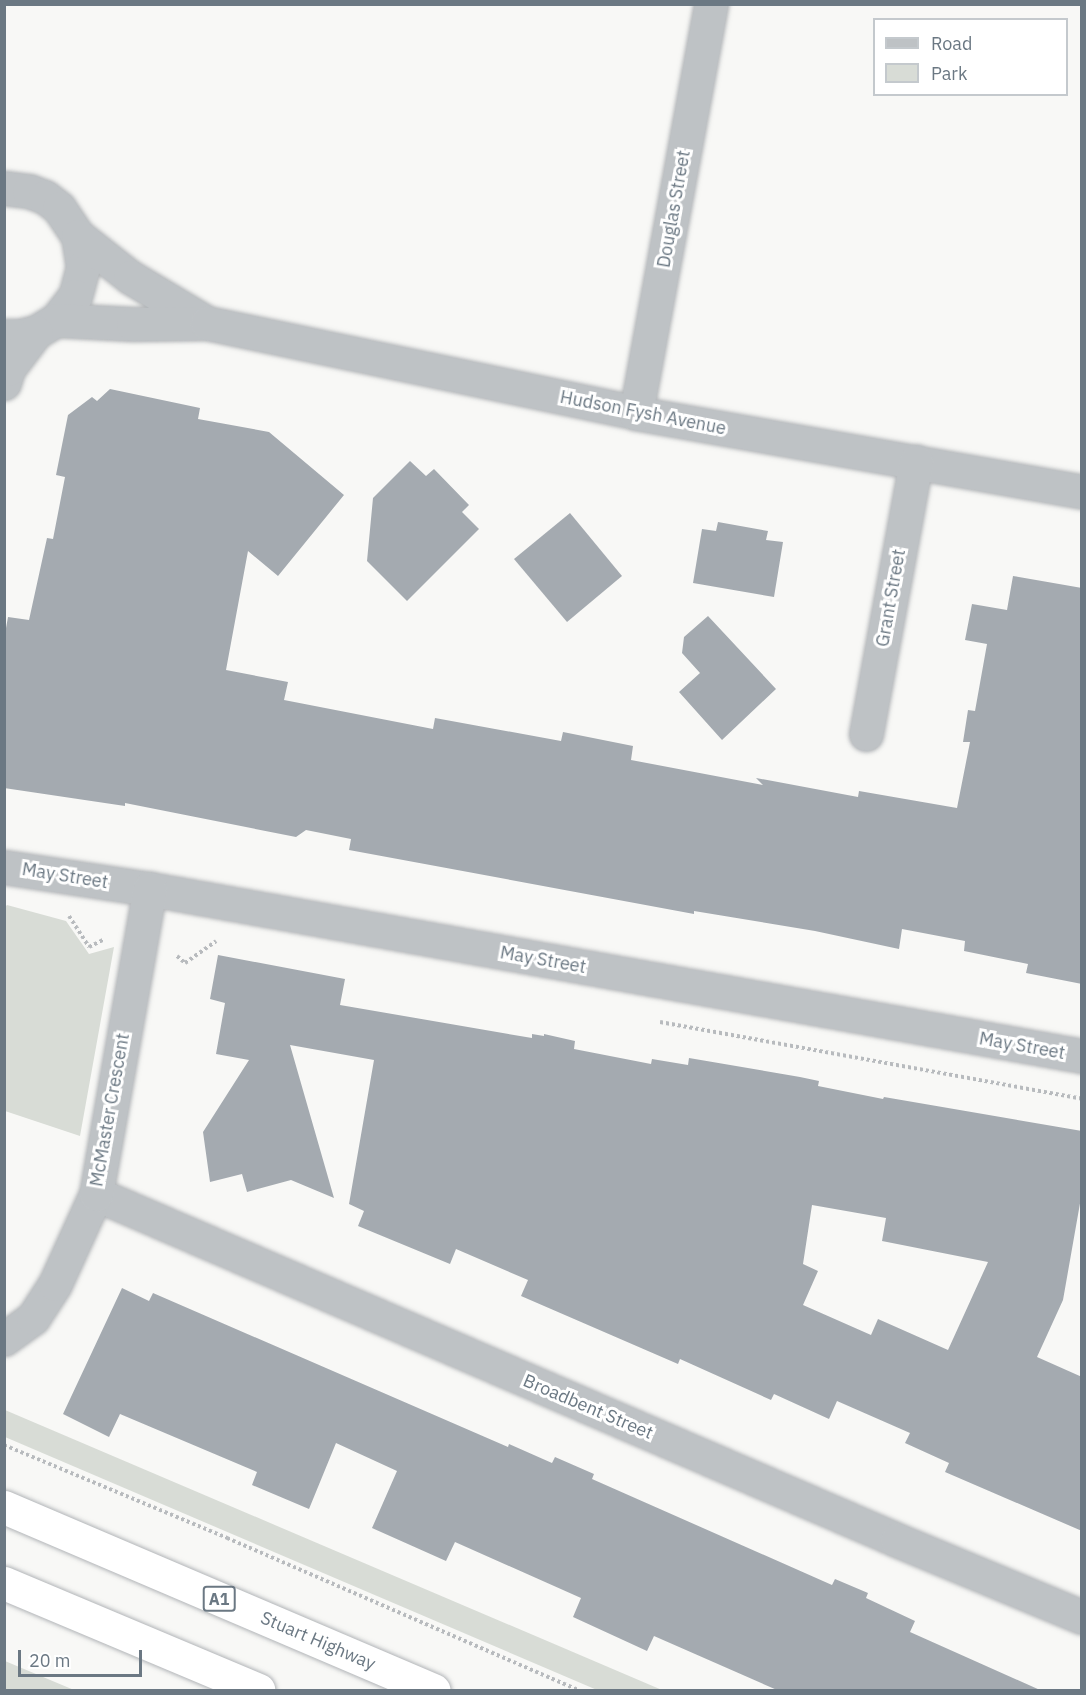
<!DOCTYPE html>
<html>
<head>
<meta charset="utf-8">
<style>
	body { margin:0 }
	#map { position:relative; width:1086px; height:1695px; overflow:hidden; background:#f8f8f6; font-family:"IBM Plex Sans",sans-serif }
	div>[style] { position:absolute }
	.green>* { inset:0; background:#d8dcd6 }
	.building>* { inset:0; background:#a4aab0 }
	.path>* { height:4px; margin-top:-2px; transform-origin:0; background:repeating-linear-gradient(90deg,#b8bbbe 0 3px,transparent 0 6px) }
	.roads { filter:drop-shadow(0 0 2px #b2b5b8) drop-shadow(0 0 2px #b2b5b8) }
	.minor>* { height:33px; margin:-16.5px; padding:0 16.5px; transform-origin:16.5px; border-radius:16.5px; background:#bec2c5 }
	.trunk>* { height:33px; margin:-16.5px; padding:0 16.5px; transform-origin:16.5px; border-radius:16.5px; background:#fff }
	span { translate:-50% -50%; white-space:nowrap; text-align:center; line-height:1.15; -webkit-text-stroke:6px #fff; paint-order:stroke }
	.shield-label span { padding:2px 4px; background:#fff; border:2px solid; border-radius:4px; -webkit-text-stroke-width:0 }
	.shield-label { font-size:16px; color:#6b7883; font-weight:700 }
	.street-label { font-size:18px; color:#6b7883 }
	.frame { position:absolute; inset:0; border:6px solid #6b7883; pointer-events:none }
	.legend { position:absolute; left:873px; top:18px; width:195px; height:78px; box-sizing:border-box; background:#fff; border:2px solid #c4c9cd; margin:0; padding:8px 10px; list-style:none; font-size:18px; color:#6b7883 }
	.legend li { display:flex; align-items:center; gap:12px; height:30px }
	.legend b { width:30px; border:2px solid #c4c9cd }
	.scale { position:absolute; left:18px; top:1650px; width:124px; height:27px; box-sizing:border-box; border:3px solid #6b7883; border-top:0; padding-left:8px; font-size:18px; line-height:21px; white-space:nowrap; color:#6b7883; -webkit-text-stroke:4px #fff; paint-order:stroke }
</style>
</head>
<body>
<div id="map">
	<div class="green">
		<div style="clip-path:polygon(7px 905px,66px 921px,89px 954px,114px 947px,80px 1136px,5px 1111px,4px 908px)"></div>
		<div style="clip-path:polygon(4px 1410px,5px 1410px,662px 1690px,597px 1690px,5px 1437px)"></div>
		<div style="clip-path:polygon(4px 1661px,5px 1661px,74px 1690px,5px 1690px)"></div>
	</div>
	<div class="building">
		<div style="clip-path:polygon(110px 389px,200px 408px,198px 419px,269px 432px,344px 495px,278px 576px,248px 551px,226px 670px,288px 682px,284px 700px,433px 729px,435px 718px,561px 741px,563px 732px,633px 746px,631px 760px,763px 785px,756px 778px,858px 797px,859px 791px,957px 808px,970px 742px,963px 742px,968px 710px,975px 711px,987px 644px,965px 640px,972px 604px,1007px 610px,1013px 576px,1082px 588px,1082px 984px,1026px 973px,1028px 964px,964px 951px,965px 941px,902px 929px,899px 949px,815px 931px,694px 911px,694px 914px,349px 850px,351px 839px,306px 830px,296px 837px,125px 803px,125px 806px,4px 788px,4px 639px,8px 617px,29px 620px,47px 538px,53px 539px,65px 477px,56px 475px,68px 415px,92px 397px,97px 401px)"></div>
		<div style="clip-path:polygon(410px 461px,426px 476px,434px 469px,469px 505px,462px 512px,479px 529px,407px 601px,367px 561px,373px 498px)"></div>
		<div style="clip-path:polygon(570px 513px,622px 576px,567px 622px,514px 559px)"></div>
		<div style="clip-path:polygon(718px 522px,768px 531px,766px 540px,783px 542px,774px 597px,693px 583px,702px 529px,716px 531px)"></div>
		<div style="clip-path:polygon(708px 616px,776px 689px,722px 740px,679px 692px,700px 673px,682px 653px,684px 637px)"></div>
		<div style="clip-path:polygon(evenodd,218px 955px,345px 979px,340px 1005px,532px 1038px,532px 1034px,544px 1036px,544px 1034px,575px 1041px,574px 1049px,651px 1064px,652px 1059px,688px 1065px,689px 1058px,800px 1077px,819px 1081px,818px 1086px,883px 1099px,884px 1097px,1082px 1131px,1082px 1192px,1063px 1300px,1037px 1357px,1082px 1377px,1082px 1531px,945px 1472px,949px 1463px,905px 1443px,910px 1433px,837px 1401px,829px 1419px,774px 1394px,771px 1400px,680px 1359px,678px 1364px,521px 1296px,528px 1280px,456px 1249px,450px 1264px,358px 1226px,364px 1211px,349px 1204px,374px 1060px,290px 1045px,334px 1198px,291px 1180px,247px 1192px,242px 1174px,210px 1182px,203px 1132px,249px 1060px,216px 1054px,225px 1003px,210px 999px,218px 955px,812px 1205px,886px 1218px,882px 1241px,988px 1262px,948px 1350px,878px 1319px,871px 1335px,803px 1305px,818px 1271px,803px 1264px,812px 1205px)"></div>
		<div style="clip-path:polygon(122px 1288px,149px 1301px,153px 1293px,508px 1447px,509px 1444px,552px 1463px,555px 1457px,594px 1474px,592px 1479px,832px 1585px,835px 1579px,868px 1593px,866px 1598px,915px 1621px,910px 1632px,1040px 1690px,777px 1690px,654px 1636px,647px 1651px,573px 1617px,581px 1598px,455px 1542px,446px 1561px,372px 1528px,397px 1471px,336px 1443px,309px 1509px,252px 1485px,257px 1472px,120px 1414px,109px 1437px,63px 1414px)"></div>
	</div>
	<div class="path">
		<div style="left:69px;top:916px;width:37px;rotate:57deg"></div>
		<div style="left:89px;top:947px;width:16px;rotate:-27deg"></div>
		<div style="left:177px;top:956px;width:11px;rotate:41deg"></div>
		<div style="left:185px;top:963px;width:38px;rotate:-35deg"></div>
		<div style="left:660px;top:1022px;width:429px;rotate:10.3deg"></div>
		<div style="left:4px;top:1445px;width:242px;rotate:22.6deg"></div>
		<div style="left:227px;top:1538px;width:383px;rotate:23.4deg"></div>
	</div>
	<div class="roads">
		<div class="minor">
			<div style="left:4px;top:188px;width:25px;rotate:7deg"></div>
			<div style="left:29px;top:191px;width:17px;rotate:21deg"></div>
			<div style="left:45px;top:197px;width:18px;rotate:38deg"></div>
			<div style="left:59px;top:208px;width:34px;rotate:56deg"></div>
			<div style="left:78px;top:236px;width:31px;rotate:81deg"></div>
			<div style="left:83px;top:267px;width:30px;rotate:105deg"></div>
			<div style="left:75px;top:296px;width:31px;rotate:128deg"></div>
			<div style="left:56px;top:320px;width:23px;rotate:149deg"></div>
			<div style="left:36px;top:332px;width:16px;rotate:166deg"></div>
			<div style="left:20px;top:336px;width:16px;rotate:180deg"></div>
			<div style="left:78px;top:236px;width:66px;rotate:38.3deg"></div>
			<div style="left:130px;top:277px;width:90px;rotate:30.9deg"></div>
			<div style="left:56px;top:320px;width:77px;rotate:3deg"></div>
			<div style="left:133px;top:324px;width:74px;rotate:-0.8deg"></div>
			<div style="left:207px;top:323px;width:438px;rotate:11.8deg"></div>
			<div style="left:636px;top:413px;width:453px;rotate:10deg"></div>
			<div style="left:4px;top:383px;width:15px;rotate:-74deg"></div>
			<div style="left:8px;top:369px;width:46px;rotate:-52.9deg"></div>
			<div style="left:636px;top:413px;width:416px;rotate:-79.6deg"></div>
			<div style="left:866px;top:734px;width:277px;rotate:-79.6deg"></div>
			<div style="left:4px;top:867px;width:148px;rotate:8.6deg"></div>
			<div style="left:150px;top:889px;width:947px;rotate:10.16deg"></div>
			<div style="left:96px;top:1194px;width:873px;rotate:23.36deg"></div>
			<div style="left:897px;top:1540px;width:200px;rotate:22.6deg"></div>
			<div style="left:4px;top:1339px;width:36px;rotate:-36deg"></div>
			<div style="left:33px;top:1318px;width:40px;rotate:-57.1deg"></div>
			<div style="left:55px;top:1284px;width:99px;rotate:-65.5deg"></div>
			<div style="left:96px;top:1194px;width:310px;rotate:-80deg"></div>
		</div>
		<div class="trunk">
			<div style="left:4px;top:1507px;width:467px;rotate:23.1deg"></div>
			<div style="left:4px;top:1583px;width:276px;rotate:22.8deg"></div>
		</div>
	</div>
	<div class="shield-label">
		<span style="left:219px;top:1599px">A1</span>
	</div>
	<div class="street-label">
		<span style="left:674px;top:209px;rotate:-80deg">Douglas Street</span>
		<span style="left:643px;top:413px;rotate:11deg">Hudson Fysh Avenue</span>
		<span style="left:891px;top:598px;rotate:-80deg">Grant Street</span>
		<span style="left:65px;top:876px;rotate:9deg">May Street</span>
		<span style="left:543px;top:960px;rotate:10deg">May Street</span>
		<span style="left:1022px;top:1046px;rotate:10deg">May Street</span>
		<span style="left:110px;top:1110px;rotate:-80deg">McMaster Crescent</span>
		<span style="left:588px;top:1407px;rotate:23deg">Broadbent Street</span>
		<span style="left:318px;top:1641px;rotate:23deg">Stuart Highway</span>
	</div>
	<div class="frame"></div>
	<ul class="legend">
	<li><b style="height:8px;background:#bec2c5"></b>Road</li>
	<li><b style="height:16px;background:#d8dcd6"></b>Park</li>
	</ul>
	<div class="scale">20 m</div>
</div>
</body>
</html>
